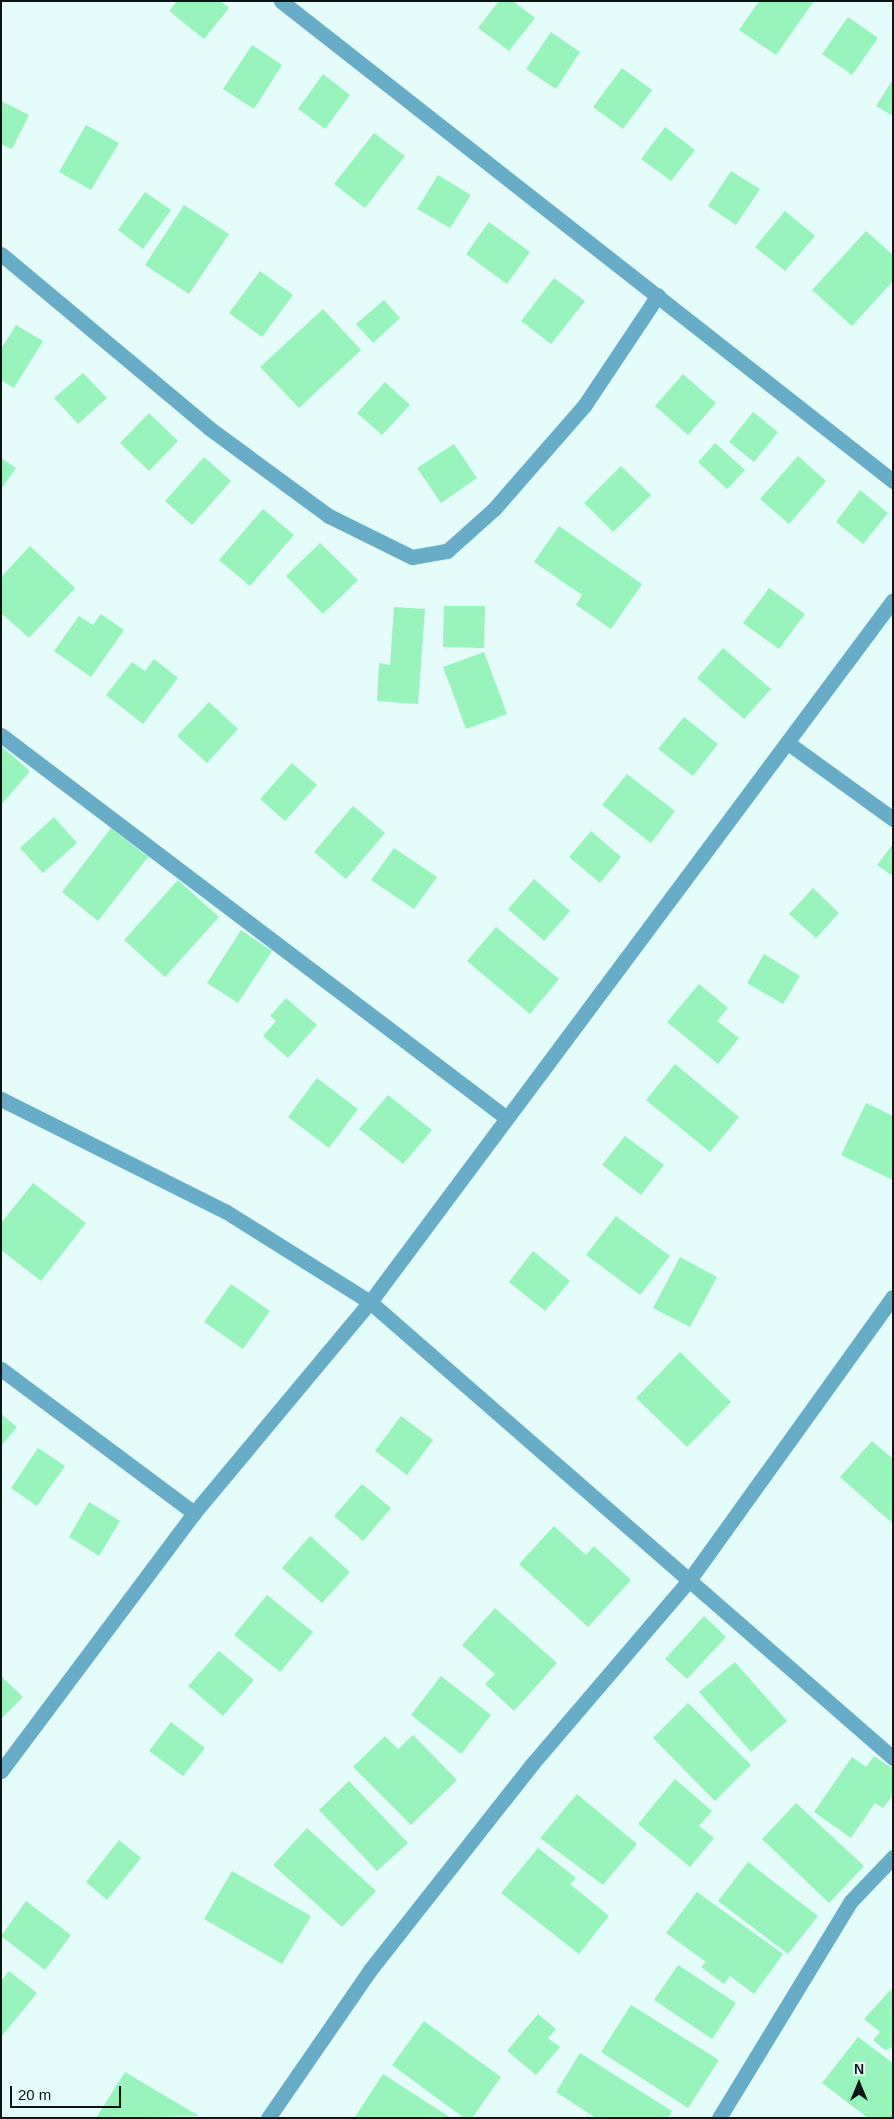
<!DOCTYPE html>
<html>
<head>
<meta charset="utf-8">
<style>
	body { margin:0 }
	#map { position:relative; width:894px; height:2119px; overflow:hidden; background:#e4fdfb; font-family:Helvetica,sans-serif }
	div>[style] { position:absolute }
	.building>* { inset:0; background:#97f4bb }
	.minor>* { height:15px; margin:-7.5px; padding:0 7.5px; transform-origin:7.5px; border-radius:7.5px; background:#67adc7 }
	span { translate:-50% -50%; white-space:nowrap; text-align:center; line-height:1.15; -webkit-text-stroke:5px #e4fdfb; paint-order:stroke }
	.frame { position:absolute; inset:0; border:2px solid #0c1514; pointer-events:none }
	.north { position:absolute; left:834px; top:2059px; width:50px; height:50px; -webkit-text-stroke:4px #e4fdfb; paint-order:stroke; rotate:0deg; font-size:14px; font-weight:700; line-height:20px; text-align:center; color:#0c1514 }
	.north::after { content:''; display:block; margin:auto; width:18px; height:22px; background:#0c1514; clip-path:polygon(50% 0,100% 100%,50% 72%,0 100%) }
	.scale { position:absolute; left:10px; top:2086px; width:111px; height:22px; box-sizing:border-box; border:2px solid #0c1514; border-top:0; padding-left:6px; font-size:15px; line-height:18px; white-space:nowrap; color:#0c1514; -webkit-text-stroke:4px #e4fdfb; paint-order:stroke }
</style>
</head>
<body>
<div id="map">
	<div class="building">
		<div style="clip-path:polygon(177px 1px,221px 1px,229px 8px,204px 39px,169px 11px)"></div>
		<div style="clip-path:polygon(499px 1px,513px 1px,535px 18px,509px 51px,478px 28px)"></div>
		<div style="clip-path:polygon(759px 1px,814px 1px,776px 55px,739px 30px)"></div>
		<div style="clip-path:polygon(848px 17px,878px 38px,852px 75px,822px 54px)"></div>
		<div style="clip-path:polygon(551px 32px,580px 52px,556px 89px,526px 69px)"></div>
		<div style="clip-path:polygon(252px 45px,282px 65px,254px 109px,223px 89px)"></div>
		<div style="clip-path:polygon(622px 68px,652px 90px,623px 129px,593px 107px)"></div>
		<div style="clip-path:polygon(323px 74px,350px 95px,325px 129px,298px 109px)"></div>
		<div style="clip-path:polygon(893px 79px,893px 116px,876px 106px)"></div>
		<div style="clip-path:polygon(1px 101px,29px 115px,12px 149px,1px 144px)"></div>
		<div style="clip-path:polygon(86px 125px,119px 143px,91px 190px,59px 172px)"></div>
		<div style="clip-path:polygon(665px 127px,695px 150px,671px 181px,641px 159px)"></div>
		<div style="clip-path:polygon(374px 133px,405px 156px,365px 208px,334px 184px)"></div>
		<div style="clip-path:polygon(731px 171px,760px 189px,736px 225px,708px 206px)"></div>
		<div style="clip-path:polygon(438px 175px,471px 195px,450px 228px,417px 209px)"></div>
		<div style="clip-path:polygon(145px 192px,171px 210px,143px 249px,118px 230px)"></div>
		<div style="clip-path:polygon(184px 205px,229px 234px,189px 294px,145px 265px)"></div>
		<div style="clip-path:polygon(785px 211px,815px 236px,785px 271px,755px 247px)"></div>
		<div style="clip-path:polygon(489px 222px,530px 252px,507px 284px,466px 254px)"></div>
		<div style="clip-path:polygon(866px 231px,893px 255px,893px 281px,852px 326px,812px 290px)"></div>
		<div style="clip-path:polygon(260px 271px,293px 295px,262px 337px,229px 313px)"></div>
		<div style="clip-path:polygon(554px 278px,585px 301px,551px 344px,521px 321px)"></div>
		<div style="clip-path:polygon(384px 300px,400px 318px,373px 343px,356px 324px)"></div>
		<div style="clip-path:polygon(323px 309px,361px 350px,299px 408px,260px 367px)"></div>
		<div style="clip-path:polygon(16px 325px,43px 341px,14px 388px,1px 380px,1px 349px)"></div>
		<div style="clip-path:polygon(83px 373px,107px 398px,78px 424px,54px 398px)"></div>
		<div style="clip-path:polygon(683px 374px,716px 403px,688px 435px,655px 406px)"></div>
		<div style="clip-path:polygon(385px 382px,410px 405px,382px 435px,357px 413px)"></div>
		<div style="clip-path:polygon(753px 412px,778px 432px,754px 462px,729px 442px)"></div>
		<div style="clip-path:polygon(149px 413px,178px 441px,149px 471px,120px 443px)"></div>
		<div style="clip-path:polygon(715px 443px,745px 470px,727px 489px,698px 462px)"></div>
		<div style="clip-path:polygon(454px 444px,477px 478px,441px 503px,417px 468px)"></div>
		<div style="clip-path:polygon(798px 456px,826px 481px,789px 524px,760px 499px)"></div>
		<div style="clip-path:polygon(204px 457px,231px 481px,192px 525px,165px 501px)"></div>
		<div style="clip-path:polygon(1px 458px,16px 468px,1px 489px)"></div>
		<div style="clip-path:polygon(621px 466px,651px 495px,613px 532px,584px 503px)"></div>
		<div style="clip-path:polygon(860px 490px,888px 513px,863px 544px,836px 522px)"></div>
		<div style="clip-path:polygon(263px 509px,294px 535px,250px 586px,219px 560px)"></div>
		<div style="clip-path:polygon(559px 526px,642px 584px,611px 629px,576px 605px,582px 595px,534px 562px)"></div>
		<div style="clip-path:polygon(320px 543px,358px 580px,323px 614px,286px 576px)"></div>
		<div style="clip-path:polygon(30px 546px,75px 588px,29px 638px,1px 613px,1px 577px)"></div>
		<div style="clip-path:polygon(769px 588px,805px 614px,779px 649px,743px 623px)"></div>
		<div style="clip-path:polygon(444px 606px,485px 606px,484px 648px,443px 647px)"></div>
		<div style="clip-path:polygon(394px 607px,425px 609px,418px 704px,377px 701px,379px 663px,390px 665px)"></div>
		<div style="clip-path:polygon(101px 614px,124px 630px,91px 677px,54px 651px,79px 616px,93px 625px)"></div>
		<div style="clip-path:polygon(723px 648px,771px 689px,744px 719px,697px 678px)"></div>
		<div style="clip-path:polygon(484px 652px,507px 714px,466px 729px,443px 667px)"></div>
		<div style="clip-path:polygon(154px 659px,178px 678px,143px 724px,106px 695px,132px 662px,145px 671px)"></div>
		<div style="clip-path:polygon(209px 702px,238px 729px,207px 763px,177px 736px)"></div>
		<div style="clip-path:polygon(684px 717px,718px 744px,693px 776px,658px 749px)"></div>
		<div style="clip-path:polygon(1px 746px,30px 771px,1px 805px)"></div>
		<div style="clip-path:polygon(292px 763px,317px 785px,285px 821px,260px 799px)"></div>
		<div style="clip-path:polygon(627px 774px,675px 811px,651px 843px,602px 805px)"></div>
		<div style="clip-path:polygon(353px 806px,385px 833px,346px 879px,314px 852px)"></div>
		<div style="clip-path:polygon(54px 817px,77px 843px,43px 873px,20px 848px)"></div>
		<div style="clip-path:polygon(111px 828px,148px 857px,98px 921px,62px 892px)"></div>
		<div style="clip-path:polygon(591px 831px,621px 857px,600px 883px,569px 857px)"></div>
		<div style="clip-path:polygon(893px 844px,893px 876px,877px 865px)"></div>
		<div style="clip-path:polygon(394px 848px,437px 877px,414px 909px,371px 880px)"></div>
		<div style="clip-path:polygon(534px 879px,570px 911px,544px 941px,508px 909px)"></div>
		<div style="clip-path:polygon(178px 880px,219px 917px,165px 977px,124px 940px)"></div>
		<div style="clip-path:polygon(813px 888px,839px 913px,816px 938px,789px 914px)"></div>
		<div style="clip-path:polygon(496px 927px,559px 979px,530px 1014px,467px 961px)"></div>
		<div style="clip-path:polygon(241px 930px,272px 951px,238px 1003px,207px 983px)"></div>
		<div style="clip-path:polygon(764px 954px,800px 976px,783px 1004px,747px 983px)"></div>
		<div style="clip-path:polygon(699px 984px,728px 1008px,717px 1021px,739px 1038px,718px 1064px,667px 1022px)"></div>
		<div style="clip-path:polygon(286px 998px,317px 1025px,288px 1058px,263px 1036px,276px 1021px,270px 1016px)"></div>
		<div style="clip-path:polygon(675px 1064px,739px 1117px,710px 1152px,646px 1100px)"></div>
		<div style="clip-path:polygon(317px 1078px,358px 1109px,329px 1148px,288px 1117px)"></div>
		<div style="clip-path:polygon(388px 1095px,432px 1130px,403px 1164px,359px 1129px)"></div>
		<div style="clip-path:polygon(866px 1103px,893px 1116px,893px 1180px,841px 1155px)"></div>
		<div style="clip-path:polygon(625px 1136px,664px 1165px,641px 1195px,602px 1165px)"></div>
		<div style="clip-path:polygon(33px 1183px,86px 1223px,41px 1281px,1px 1250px,1px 1223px)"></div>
		<div style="clip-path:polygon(616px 1216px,670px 1256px,640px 1295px,586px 1255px)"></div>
		<div style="clip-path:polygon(533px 1251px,570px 1281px,545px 1311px,509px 1282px)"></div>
		<div style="clip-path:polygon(680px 1257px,717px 1277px,690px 1327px,653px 1308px)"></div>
		<div style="clip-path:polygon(231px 1284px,270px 1311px,243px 1349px,204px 1322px)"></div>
		<div style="clip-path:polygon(680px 1352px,731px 1402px,687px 1447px,636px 1398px)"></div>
		<div style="clip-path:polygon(1px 1414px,17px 1427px,1px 1446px)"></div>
		<div style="clip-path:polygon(401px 1416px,433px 1440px,407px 1475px,375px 1451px)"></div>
		<div style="clip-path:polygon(872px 1441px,893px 1459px,893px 1524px,840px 1477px)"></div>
		<div style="clip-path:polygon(38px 1448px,65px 1466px,37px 1506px,11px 1488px)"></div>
		<div style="clip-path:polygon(362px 1484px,391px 1508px,363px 1541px,334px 1516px)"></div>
		<div style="clip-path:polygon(89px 1502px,120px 1521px,99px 1556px,69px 1537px)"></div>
		<div style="clip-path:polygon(554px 1526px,586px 1555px,594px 1546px,631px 1580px,588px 1627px,519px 1564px)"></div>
		<div style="clip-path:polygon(310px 1536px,350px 1572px,322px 1603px,282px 1568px)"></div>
		<div style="clip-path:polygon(267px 1595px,313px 1632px,280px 1672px,234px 1635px)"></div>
		<div style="clip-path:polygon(495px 1608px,557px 1663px,514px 1711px,485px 1684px,495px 1674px,462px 1645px)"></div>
		<div style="clip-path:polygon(704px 1616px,726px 1637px,687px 1679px,665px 1659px)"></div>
		<div style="clip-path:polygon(219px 1651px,254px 1680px,223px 1716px,188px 1686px)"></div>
		<div style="clip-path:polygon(735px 1662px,787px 1721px,751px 1752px,699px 1692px)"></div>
		<div style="clip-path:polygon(1px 1676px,23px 1697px,1px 1719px)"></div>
		<div style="clip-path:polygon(441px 1676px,491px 1715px,461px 1754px,411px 1715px)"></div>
		<div style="clip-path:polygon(688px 1703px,751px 1765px,715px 1801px,653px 1738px)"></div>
		<div style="clip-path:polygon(171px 1722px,205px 1748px,183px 1776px,149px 1751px)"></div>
		<div style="clip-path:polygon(413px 1735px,457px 1780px,411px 1825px,353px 1767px,385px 1736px,398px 1749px)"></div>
		<div style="clip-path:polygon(874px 1756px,893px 1769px,893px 1795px,883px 1808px,875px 1803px,851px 1838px,814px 1812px,852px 1757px,866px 1767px)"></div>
		<div style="clip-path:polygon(675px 1779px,712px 1811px,699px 1826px,714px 1838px,690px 1867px,638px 1824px)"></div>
		<div style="clip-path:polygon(349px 1781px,408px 1843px,377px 1871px,319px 1810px)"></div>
		<div style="clip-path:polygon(577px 1794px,637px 1844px,603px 1885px,540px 1838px)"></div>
		<div style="clip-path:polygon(796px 1803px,864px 1866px,829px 1903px,762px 1839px)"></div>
		<div style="clip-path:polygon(307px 1828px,376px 1891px,342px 1927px,273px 1865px)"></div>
		<div style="clip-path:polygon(119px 1840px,141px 1858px,107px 1900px,86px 1882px)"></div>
		<div style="clip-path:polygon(538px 1848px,576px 1878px,570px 1884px,609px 1916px,579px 1954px,501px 1893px)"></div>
		<div style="clip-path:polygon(748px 1862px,818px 1916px,788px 1954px,718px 1901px)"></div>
		<div style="clip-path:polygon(232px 1871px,311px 1916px,282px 1964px,204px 1919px)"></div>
		<div style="clip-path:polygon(697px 1892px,783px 1954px,754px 1994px,730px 1976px,724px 1984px,701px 1967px,706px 1962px,666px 1933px)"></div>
		<div style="clip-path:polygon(26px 1901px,71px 1935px,45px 1970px,1px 1936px)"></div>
		<div style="clip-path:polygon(678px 1965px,736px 2003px,712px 2039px,654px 2000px)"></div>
		<div style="clip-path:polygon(9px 1971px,37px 1993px,1px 2037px,1px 1981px)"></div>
		<div style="clip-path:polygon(893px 1987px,893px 2047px,885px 2050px,873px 2040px,880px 2032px,864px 2019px)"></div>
		<div style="clip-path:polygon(631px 2005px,719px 2060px,688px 2108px,601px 2052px)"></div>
		<div style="clip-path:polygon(538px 2014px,556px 2029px,548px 2038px,560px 2047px,536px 2075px,507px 2051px)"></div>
		<div style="clip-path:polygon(424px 2021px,501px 2077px,472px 2118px,464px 2118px,392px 2065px)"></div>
		<div style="clip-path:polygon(858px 2037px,893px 2063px,893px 2118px,868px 2118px,822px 2083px)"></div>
		<div style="clip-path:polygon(580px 2053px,672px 2111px,668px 2118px,596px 2118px,556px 2092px)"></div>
		<div style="clip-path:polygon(125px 2072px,199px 2116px,96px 2118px)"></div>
		<div style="clip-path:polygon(383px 2074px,451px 2118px,355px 2117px)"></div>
	</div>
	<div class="minor">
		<div style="left:281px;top:1px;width:778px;rotate:38.11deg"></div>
		<div style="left:1px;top:254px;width:271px;rotate:39.9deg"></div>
		<div style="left:209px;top:428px;width:149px;rotate:36.3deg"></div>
		<div style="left:329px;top:516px;width:93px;rotate:26.3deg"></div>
		<div style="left:412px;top:557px;width:36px;rotate:-10deg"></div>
		<div style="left:447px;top:551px;width:63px;rotate:-41.8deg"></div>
		<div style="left:494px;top:509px;width:137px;rotate:-48.9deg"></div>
		<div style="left:584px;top:406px;width:133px;rotate:-56.3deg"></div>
		<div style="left:1px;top:735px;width:631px;rotate:37.14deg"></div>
		<div style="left:788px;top:743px;width:130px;rotate:35.9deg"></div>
		<div style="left:1px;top:1099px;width:250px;rotate:26.6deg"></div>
		<div style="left:225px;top:1211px;width:171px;rotate:32.1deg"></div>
		<div style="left:370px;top:1302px;width:694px;rotate:41.08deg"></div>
		<div style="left:1px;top:1369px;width:241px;rotate:36.7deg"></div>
		<div style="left:1px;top:1771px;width:322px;rotate:-53.2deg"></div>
		<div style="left:194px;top:1513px;width:275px;rotate:-50.2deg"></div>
		<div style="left:370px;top:1302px;width:875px;rotate:-53.31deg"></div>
		<div style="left:268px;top:2118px;width:180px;rotate:-55.4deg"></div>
		<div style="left:370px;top:1970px;width:263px;rotate:-51.8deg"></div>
		<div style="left:533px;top:1763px;width:242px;rotate:-49.5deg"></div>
		<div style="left:690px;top:1579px;width:347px;rotate:-54.3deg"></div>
		<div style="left:719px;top:2118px;width:254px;rotate:-58.7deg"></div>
		<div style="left:851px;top:1901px;width:61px;rotate:-46.3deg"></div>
	</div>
	<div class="frame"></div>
	<div class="north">N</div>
	<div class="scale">20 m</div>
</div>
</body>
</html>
